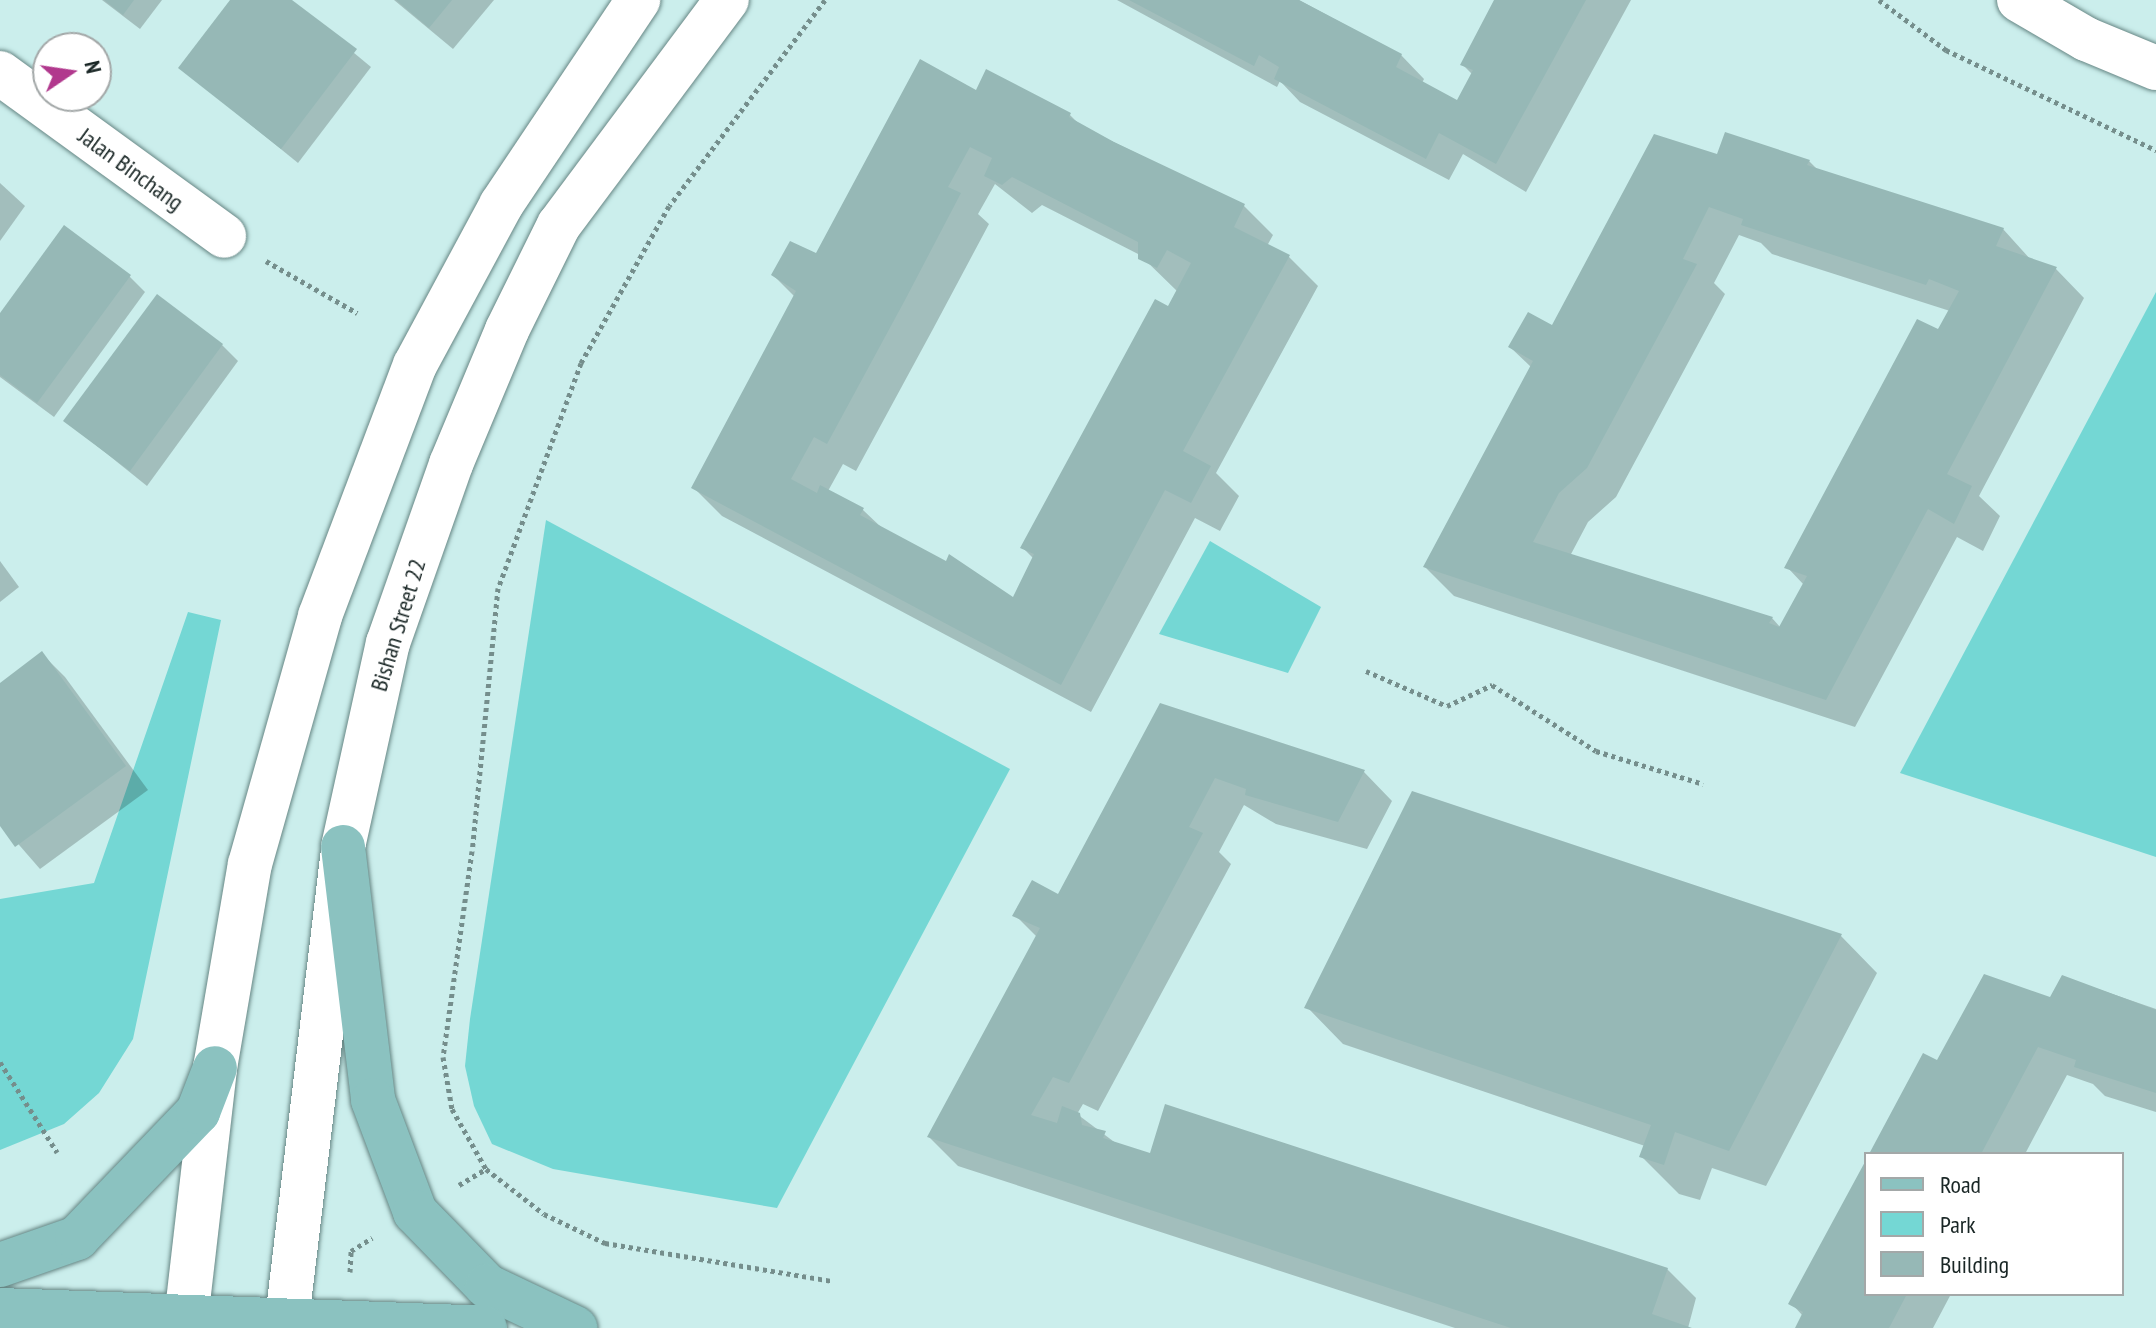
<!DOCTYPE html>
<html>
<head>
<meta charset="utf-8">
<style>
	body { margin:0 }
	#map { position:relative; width:2156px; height:1328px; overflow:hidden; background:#cbeeec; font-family:"PT Sans Narrow",sans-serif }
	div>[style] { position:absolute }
	.green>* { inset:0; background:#74d7d4 }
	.shadow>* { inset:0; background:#0003 }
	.building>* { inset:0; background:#96b8b6 }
	.path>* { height:5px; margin-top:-2.5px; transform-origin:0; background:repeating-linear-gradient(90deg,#758e8c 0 4px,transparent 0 8px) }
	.roads { filter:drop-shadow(0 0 2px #668684) drop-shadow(0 0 2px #668684) }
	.street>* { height:44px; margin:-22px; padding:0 22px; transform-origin:22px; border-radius:22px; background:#fff }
	.secondary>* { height:44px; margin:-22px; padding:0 22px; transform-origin:22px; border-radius:22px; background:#fff }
	.primary>* { height:44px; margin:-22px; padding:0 22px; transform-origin:22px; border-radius:22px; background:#8bc2c0 }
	span { translate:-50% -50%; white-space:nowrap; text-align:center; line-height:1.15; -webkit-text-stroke:8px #fff; paint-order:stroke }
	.street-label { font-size:24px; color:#192625 }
	.legend { position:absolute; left:1864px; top:1152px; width:260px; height:144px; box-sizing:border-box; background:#fff; border:2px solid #a3a8a8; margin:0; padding:10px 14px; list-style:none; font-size:24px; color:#192625 }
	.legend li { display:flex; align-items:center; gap:16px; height:40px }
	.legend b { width:40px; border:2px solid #a3a8a8 }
	.north { position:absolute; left:32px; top:32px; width:80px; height:80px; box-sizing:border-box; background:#fff; border:2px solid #a3a8a8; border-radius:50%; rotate:77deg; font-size:22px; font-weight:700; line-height:32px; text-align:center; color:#192625 }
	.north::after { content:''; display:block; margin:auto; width:28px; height:36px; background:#b1388d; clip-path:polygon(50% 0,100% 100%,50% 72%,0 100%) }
</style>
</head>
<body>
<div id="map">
	<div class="green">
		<div style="clip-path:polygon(2156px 292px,2156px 857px,1900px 773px)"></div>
		<div style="clip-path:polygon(546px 520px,1010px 769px,777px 1208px,553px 1169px,492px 1144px,474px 1106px,465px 1066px,470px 1019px)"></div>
		<div style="clip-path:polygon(1210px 541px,1321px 607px,1288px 673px,1159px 634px)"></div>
		<div style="clip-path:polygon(188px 612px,221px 620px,133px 1039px,99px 1093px,64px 1124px,0 1150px,0 899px,94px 883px)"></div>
	</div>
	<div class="shadow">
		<div style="clip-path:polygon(102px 0,162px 0,140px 29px)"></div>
		<div style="clip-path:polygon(233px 0,290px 0,371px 67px,298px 163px,181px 68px)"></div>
		<div style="clip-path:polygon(394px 0,494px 0,453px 49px)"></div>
		<div style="clip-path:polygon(1117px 0,1299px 0,1401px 55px,1424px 79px,1422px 83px,1458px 102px,1472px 74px,1463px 65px,1497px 0,1631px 0,1526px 192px,1463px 154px,1449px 180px,1300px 102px,1280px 81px,1277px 87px)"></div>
		<div style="clip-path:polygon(evenodd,977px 93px,1069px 114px,1081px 126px,1244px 206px,1273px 235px,1267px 246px,1289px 257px,1318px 286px,1216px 473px,1239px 496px,1220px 531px,1195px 518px,1091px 712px,722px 516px,693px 487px,795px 297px,773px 275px,817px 256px,977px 93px,995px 184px,1032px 213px,1042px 205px,1140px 255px,1178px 292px,1023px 548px,1034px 559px,1014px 600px,882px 528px,863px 510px,828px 491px,843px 464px,856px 471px,933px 329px,989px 224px,978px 214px,995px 184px)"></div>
		<div style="clip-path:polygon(evenodd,1718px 156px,1809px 161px,1818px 170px,2003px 229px,2031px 260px,2056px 269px,2084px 298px,1979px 496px,2000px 516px,1983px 551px,1957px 537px,1855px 727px,1454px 596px,1425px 567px,1532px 368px,1510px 347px,1553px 328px,1718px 156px,1739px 235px,1761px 243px,1772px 254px,1950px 311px,1787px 567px,1804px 585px,1781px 628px,1772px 618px,1570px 556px,1588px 522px,1616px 497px,1725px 294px,1714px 283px,1739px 235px)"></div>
		<div style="clip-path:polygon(0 183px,25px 206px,0 241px)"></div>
		<div style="clip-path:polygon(129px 276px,145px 292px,54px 417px,0 377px,0 316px)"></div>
		<div style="clip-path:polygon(222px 345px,238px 361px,147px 486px,66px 421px)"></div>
		<div style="clip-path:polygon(0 561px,19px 587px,0 602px)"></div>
		<div style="clip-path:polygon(42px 654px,65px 677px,148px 790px,40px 869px,0 823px,0 685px)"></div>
		<div style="clip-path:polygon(1161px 705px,1364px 772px,1392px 801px,1367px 849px,1276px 824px,1244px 805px,1219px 852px,1231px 864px,1098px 1111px,1083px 1104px,1077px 1114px,1117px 1144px,1151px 1155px,1667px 1269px,1696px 1298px,1688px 1328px,1455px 1328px,958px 1166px,929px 1137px,1037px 937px,1015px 915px,1059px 897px)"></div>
		<div style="clip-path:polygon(1841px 936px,1877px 973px,1766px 1186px,1712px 1168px,1700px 1200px,1679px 1194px,1642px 1157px,1645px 1146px,1343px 1044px,1307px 1007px)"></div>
		<div style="clip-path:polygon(2063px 977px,2156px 1009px,2156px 1112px,2105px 1096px,2093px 1084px,2067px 1075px,2025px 1154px,1871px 1154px,1938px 1063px,2051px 999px)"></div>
		<div style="clip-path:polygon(1866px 1164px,1866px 1294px,1951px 1294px,1933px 1328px,1797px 1328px,1803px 1316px,1791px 1303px)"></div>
	</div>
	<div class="building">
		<div style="clip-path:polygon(104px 0,134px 0,123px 15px)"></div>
		<div style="clip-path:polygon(230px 0,292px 0,357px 49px,281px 149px,178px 68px)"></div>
		<div style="clip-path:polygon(396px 0,452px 0,429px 28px)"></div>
		<div style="clip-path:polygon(1129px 0,1299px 0,1402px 54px,1396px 67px,1457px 100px,1473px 70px,1460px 65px,1494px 0,1586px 0,1496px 164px,1439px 133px,1426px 159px,1274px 79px,1279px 67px,1259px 55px,1254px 66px)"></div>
		<div style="clip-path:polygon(evenodd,920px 59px,976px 90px,986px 69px,1071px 113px,1069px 117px,1114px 142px,1245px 204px,1234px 227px,1290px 255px,1183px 451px,1211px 466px,1191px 503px,1165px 490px,1061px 685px,691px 488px,796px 291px,771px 275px,790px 241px,816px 253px,920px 59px,970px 147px,992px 158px,984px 176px,1002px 185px,1012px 177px,1138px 242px,1138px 259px,1157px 268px,1167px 250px,1191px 263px,1168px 306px,1155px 299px,1020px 548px,1034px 554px,1013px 597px,949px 554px,946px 561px,860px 515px,864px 508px,820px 485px,817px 493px,791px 479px,814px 437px,827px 444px,905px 300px,961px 193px,948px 187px,970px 147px)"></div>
		<div style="clip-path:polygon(evenodd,1725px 132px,1810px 160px,1807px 165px,2004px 228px,1996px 246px,2057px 267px,1947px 474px,1972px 486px,1954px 524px,1928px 509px,1826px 700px,1423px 567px,1533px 361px,1508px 347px,1528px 312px,1552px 325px,1654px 134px,1717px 154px,1725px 132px,1709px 207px,1743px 219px,1741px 225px,1926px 285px,1929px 279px,1959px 291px,1938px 329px,1917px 319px,1784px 568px,1807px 576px,1779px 627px,1769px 623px,1773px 617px,1533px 542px,1559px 493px,1587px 468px,1697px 264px,1683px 259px,1709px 207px)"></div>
		<div style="clip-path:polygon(64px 225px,131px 275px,37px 403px,0 375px,0 313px)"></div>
		<div style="clip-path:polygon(157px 294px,223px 344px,130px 471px,63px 421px)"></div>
		<div style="clip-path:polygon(42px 651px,126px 766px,15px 847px,0 826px,0 683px)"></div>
		<div style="clip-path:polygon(1160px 703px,1365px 770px,1338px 822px,1245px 795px,1246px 789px,1215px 778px,1189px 827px,1203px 833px,1069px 1083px,1053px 1077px,1031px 1115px,1057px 1123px,1062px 1106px,1080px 1113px,1082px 1125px,1106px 1131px,1103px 1138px,1150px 1153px,1165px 1104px,1668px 1268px,1652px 1314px,1692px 1328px,1511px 1328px,927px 1137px,1040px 928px,1012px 916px,1032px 880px,1058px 894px)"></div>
		<div style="clip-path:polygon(1412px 791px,1842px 934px,1729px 1151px,1675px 1132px,1664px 1165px,1639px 1157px,1651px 1125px,1304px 1008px)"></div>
		<div style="clip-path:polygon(1984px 974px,2050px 997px,2062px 975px,2156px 1010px,2156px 1093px,2074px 1067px,2076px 1060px,2038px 1047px,1981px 1154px,1869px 1154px,1923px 1053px,1937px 1060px)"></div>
		<div style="clip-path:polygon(1866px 1160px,1866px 1294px,1907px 1294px,1889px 1328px,1795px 1328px,1803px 1312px,1788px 1304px)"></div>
	</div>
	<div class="path">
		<div style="left:825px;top:0;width:258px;rotate:127.1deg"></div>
		<div style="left:669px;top:206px;width:180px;rotate:119.3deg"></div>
		<div style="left:581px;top:363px;width:240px;rotate:110.2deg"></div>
		<div style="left:498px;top:588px;width:264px;rotate:95.6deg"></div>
		<div style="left:472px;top:851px;width:208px;rotate:98deg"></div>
		<div style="left:443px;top:1057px;width:53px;rotate:80.2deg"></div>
		<div style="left:452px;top:1109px;width:69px;rotate:60.5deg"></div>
		<div style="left:486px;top:1169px;width:73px;rotate:37.8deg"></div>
		<div style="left:544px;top:1214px;width:68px;rotate:25.4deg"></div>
		<div style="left:605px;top:1243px;width:231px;rotate:9.5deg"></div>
		<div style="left:1879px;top:0;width:84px;rotate:36.7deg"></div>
		<div style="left:1946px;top:50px;width:233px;rotate:25.5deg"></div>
		<div style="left:266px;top:261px;width:105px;rotate:29.7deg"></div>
		<div style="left:1366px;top:671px;width:88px;rotate:23.4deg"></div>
		<div style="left:1447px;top:706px;width:50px;rotate:-25deg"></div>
		<div style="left:1492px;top:685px;width:123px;rotate:32.4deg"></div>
		<div style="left:1596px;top:751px;width:112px;rotate:17.1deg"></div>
		<div style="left:0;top:1062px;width:107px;rotate:57.7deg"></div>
		<div style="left:459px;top:1185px;width:31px;rotate:-31deg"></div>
		<div style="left:350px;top:1272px;width:21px;rotate:-87deg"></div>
		<div style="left:351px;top:1251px;width:25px;rotate:-32deg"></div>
	</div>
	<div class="roads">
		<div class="street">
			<div style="left:2019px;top:0;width:78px;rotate:30.2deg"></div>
			<div style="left:2086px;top:39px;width:76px;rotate:22.5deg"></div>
			<div style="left:0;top:73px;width:277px;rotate:36deg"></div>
		</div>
		<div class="secondary">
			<div style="left:185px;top:1328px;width:262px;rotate:-83.4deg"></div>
			<div style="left:215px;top:1068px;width:207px;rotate:-80.3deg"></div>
			<div style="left:250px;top:864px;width:258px;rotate:-74.2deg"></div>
			<div style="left:320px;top:616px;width:268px;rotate:-69.3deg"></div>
			<div style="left:415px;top:365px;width:182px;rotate:-61.7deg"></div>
			<div style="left:501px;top:205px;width:247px;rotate:-56.2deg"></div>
			<div style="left:286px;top:1328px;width:484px;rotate:-83.2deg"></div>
			<div style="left:343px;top:847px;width:209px;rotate:-77.6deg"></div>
			<div style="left:388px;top:643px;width:190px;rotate:-70.6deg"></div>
			<div style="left:451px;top:464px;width:145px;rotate:-67.3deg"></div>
			<div style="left:507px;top:330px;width:117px;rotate:-63.7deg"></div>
			<div style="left:559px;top:225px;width:281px;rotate:-53.3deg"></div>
		</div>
		<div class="primary">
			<div style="left:343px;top:847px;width:255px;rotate:83.2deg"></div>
			<div style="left:373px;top:1100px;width:120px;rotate:69.4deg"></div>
			<div style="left:415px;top:1212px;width:103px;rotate:45.8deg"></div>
			<div style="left:487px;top:1286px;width:98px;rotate:25.5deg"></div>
			<div style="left:0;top:1265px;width:82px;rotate:-19.3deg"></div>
			<div style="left:77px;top:1238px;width:175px;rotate:-46.2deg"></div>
			<div style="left:198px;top:1112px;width:47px;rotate:-68.9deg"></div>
			<div style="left:0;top:1310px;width:485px;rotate:2.1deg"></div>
		</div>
	</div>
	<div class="street-label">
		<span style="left:131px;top:169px;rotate:36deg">Jalan Binchang</span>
		<span style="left:398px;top:625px;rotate:-73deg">Bishan Street 22</span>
	</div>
	<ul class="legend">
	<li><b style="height:10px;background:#8bc2c0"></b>Road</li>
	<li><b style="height:22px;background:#74d7d4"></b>Park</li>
	<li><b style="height:22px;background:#96b8b6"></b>Building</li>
	</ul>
	<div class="north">N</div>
</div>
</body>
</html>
